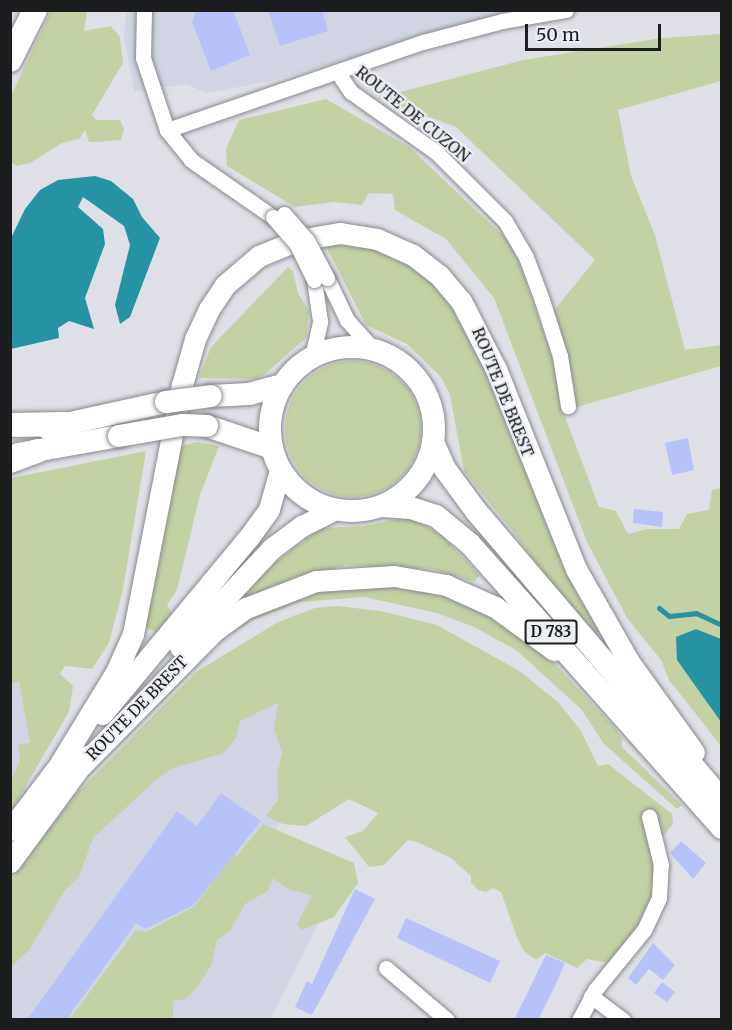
<!DOCTYPE html>
<html>
<head>
<meta charset="utf-8">
<style>
	body { margin:0 }
	#map { position:relative; width:732px; height:1030px; overflow:hidden; background:#dfe0e7; font-family:Merriweather,serif }
	div>[style] { position:absolute }
	.built>* { inset:0; background:#d1d5e3 }
	.green>* { inset:0; background:#c3d2a4 }
	.round { border-radius:50% }
	.water>* { inset:0; background:#2693a4 }
	.stream>* { height:5px; margin:-2.5px; padding:0 2.5px; transform-origin:2.5px; border-radius:2.5px; background:#2693a4 }
	.building>* { inset:0; background:#b7c2f8 }
	.roads { filter:drop-shadow(0 0 2px #88898f) drop-shadow(0 0 2px #88898f) }
	.minor>* { height:15px; margin:-7.5px; padding:0 7.5px; transform-origin:7.5px; border-radius:7.5px; background:#fff }
	.secondary>* { height:21px; margin:-10.5px; padding:0 10.5px; transform-origin:10.5px; border-radius:10.5px; background:#fff }
	.primary>* { height:22px; margin:-11px; padding:0 11px; transform-origin:11px; border-radius:11px; background:#fff }
	.primary>.ring { margin:-11px; padding:0; box-sizing:content-box; background:none; border:22px solid #fff; border-radius:50% }
	.trunk>* { height:24px; margin:-12px; padding:0 12px; transform-origin:12px; border-radius:12px; background:#fff }
	.bridges { filter:drop-shadow(0 0 2px #88898f) drop-shadow(0 0 2px #88898f) }
	.minor-bridge>* { height:15px; margin:-7.5px; padding:0 7.5px; transform-origin:7.5px; border-radius:7.5px; background:#fff }
	.primary-bridge>* { height:22px; margin:-11px; padding:0 11px; transform-origin:11px; border-radius:11px; background:#fff }
	span { translate:-50% -50%; white-space:nowrap; text-align:center; line-height:1.15; -webkit-text-stroke:4.5px #eceef5; paint-order:stroke }
	.shield-label span { padding:2px 4px; background:#eceef5; border:2px solid; border-radius:4px; -webkit-text-stroke-width:0 }
	.shield-label { font-size:15px; color:#1c1d1f; font-weight:700 }
	.street-label { font-size:16px; color:#1c1d1f }
	.frame { position:absolute; inset:0; border:12px solid #1c1d1f; pointer-events:none }
	.scale { position:absolute; left:525px; top:24px; width:136px; height:27px; box-sizing:border-box; border:3px solid #1c1d1f; border-top:0; padding-left:8px; font-size:18px; line-height:21px; white-space:nowrap; color:#1c1d1f; -webkit-text-stroke:4px #eceef5; paint-order:stroke }
</style>
</head>
<body>
<div id="map">
	<div class="built">
		<div style="clip-path:polygon(126px 11px,511px 11px,271px 81px,207px 93px,186px 84px,135px 92px,124px 39px)"></div>
		<div style="clip-path:polygon(10px 654px,30px 703px,34px 746px,23px 787px,64px 817px,188px 683px,360px 708px,263px 847px,342px 875px,271px 1019px,11px 1019px)"></div>
	</div>
	<div class="green">
		<div style="clip-path:polygon(51px 11px,87px 11px,84px 31px,111px 26px,120px 37px,123px 63px,92px 115px,96px 120px,120px 120px,124px 129px,121px 140px,96px 142px,89px 142px,85px 130px,79px 139px,62px 143px,30px 163px,17px 166px,11px 162px,11px 96px)"></div>
		<div style="clip-path:polygon(721px 34px,721px 81px,618px 110px,631px 176px,655px 235px,685px 350px,721px 345px,721px 366px,573px 408px,551px 314px,595px 260px,456px 127px,377px 98px,523px 60px,662px 38px)"></div>
		<div style="clip-path:polygon(326px 99px,409px 147px,513px 245px,555px 365px,560px 403px,599px 507px,616px 511px,628px 534px,646px 529px,679px 529px,687px 514px,709px 510px,712px 490px,721px 488px,721px 746px,669px 680px,661px 660px,627px 618px,587px 542px,494px 298px,446px 239px,395px 210px,393px 194px,369px 193px,362px 205px,335px 202px,295px 207px,227px 166px,226px 149px,239px 120px)"></div>
		<div style="clip-path:polygon(325px 244px,379px 249px,399px 257px,437px 285px,460px 315px,474px 340px,558px 552px,603px 632px,591px 641px,518px 538px,464px 471px,450px 395px,441px 377px,407px 344px,366px 325px)"></div>
		<div style="clip-path:polygon(288px 267px,293px 271px,298px 293px,309px 311px,306px 338px,264px 375px,254px 379px,199px 378px,211px 347px)"></div>
		<div class="round" style="left:285px;top:361px;width:136px;height:136px"></div>
		<div style="clip-path:polygon(197px 442px,219px 446px,200px 495px,177px 590px,167px 605px,172px 613px,158px 633px,143px 626px,178px 447px)"></div>
		<div style="clip-path:polygon(146px 451px,123px 589px,109px 643px,92px 669px,65px 666px,60px 674px,73px 686px,69px 712px,11px 811px,11px 781px,20px 760px,18px 744px,30px 743px,19px 682px,11px 683px,11px 478px)"></div>
		<div style="clip-path:polygon(404px 518px,419px 522px,442px 536px,480px 575px,474px 582px,433px 569px,346px 565px,282px 583px,247px 602px,238px 600px,276px 562px,320px 528px,364px 526px)"></div>
		<div style="clip-path:polygon(367px 580px,461px 596px,542px 650px,616px 729px,622px 738px,622px 747px,682px 805px,677px 809px,604px 744px,581px 709px,516px 650px,474px 627px,437px 613px,364px 597px,300px 602px,254px 620px,204px 650px,216px 637px,288px 595px)"></div>
		<div style="clip-path:polygon(337px 606px,381px 611px,437px 625px,521px 672px,559px 703px,581px 731px,598px 766px,608px 764px,672px 814px,673px 824px,655px 847px,656px 898px,614px 964px,587px 959px,577px 968px,545px 953px,536px 960px,524px 951px,518px 940px,501px 892px,493px 888px,486px 892px,478px 890px,471px 882px,471px 876px,451px 858px,417px 842px,408px 840px,384px 865px,369px 867px,345px 837px,363px 831px,378px 813px,349px 799px,306px 826px,283px 824px,266px 816px,278px 800px,277px 775px,282px 752px,274px 729px,278px 703px,240px 721px,236px 738px,224px 753px,173px 768px,155px 781px,93px 838px,79px 877px,65px 890px,29px 950px,11px 967px,11px 880px,75px 795px,196px 672px,278px 622px,315px 608px)"></div>
		<div style="clip-path:polygon(263px 824px,354px 863px,358px 883px,334px 917px,302px 930px,297px 924px,312px 896px,288px 889px,273px 878px,268px 891px,245px 904px,230px 931px,217px 940px,211px 966px,198px 986px,186px 999px,173px 1001px,173px 1019px,69px 1020px,136px 930px,146px 932px,195px 906px,233px 854px,237px 856px)"></div>
	</div>
	<div class="water">
		<div style="clip-path:polygon(95px 176px,111px 181px,133px 199px,142px 217px,160px 238px,130px 317px,120px 324px,115px 305px,130px 245px,124px 226px,83px 197px,78px 207px,103px 229px,105px 244px,85px 298px,94px 329px,69px 321px,58px 328px,59px 338px,11px 349px,11px 238px,25px 209px,40px 190px,58px 180px)"></div>
		<div style="clip-path:polygon(696px 629px,721px 639px,721px 722px,677px 660px,676px 637px)"></div>
	</div>
	<div class="stream">
		<div style="left:659px;top:608px;width:13px;rotate:39deg"></div>
		<div style="left:669px;top:616px;width:27px;rotate:-6deg"></div>
		<div style="left:696px;top:613px;width:29px;rotate:25deg"></div>
	</div>
	<div class="building">
		<div style="clip-path:polygon(197px 10px,233px 10px,250px 55px,211px 71px,192px 22px)"></div>
		<div style="clip-path:polygon(268px 10px,322px 10px,328px 31px,280px 46px)"></div>
		<div style="clip-path:polygon(688px 438px,694px 470px,672px 475px,665px 443px)"></div>
		<div style="clip-path:polygon(634px 509px,663px 512px,662px 527px,633px 523px)"></div>
		<div style="clip-path:polygon(221px 793px,261px 821px,194px 905px,145px 929px,136px 923px,66px 1020px,27px 1020px,177px 811px,197px 826px)"></div>
		<div style="clip-path:polygon(681px 841px,706px 863px,693px 879px,670px 853px)"></div>
		<div style="clip-path:polygon(355px 889px,375px 899px,312px 1015px,295px 1007px,307px 981px,312px 984px)"></div>
		<div style="clip-path:polygon(406px 918px,500px 961px,490px 983px,397px 938px)"></div>
		<div style="clip-path:polygon(653px 943px,675px 965px,663px 980px,649px 969px,636px 985px,628px 978px)"></div>
		<div style="clip-path:polygon(546px 955px,565px 963px,554px 988px,538px 1020px,514px 1020px)"></div>
		<div style="clip-path:polygon(662px 982px,675px 992px,667px 1002px,654px 993px)"></div>
	</div>
	<div class="roads">
		<div class="minor">
			<div style="left:144px;top:10px;width:48px;rotate:91.2deg"></div>
			<div style="left:143px;top:58px;width:76px;rotate:71.6deg"></div>
			<div style="left:167px;top:130px;width:38px;rotate:51deg"></div>
			<div style="left:191px;top:160px;width:100px;rotate:34.8deg"></div>
			<div style="left:338px;top:73px;width:23px;rotate:56deg"></div>
			<div style="left:351px;top:92px;width:105px;rotate:35.3deg"></div>
			<div style="left:437px;top:153px;width:96px;rotate:45deg"></div>
			<div style="left:505px;top:221px;width:42px;rotate:59.7deg"></div>
			<div style="left:526px;top:257px;width:46px;rotate:69.6deg"></div>
			<div style="left:542px;top:300px;width:59px;rotate:72.2deg"></div>
			<div style="left:560px;top:356px;width:51px;rotate:80.9deg"></div>
			<div style="left:167px;top:130px;width:271px;rotate:-19deg"></div>
			<div style="left:423px;top:42px;width:82px;rotate:-14.9deg"></div>
			<div style="left:502px;top:21px;width:65px;rotate:-9.8deg"></div>
			<div style="left:327px;top:278px;width:47px;rotate:64.5deg"></div>
			<div style="left:347px;top:320px;width:39px;rotate:48deg"></div>
			<div style="left:312px;top:357px;width:37px;rotate:-77deg"></div>
			<div style="left:320px;top:321px;width:41px;rotate:-98.3deg"></div>
			<div style="left:386px;top:968px;width:80px;rotate:40.4deg"></div>
			<div style="left:591px;top:996px;width:40px;rotate:37deg"></div>
			<div style="left:579px;top:1020px;width:34px;rotate:-62deg"></div>
			<div style="left:595px;top:990px;width:77px;rotate:-50.8deg"></div>
			<div style="left:644px;top:930px;width:35px;rotate:-65deg"></div>
			<div style="left:659px;top:898px;width:33px;rotate:-87deg"></div>
			<div style="left:661px;top:865px;width:50px;rotate:-103.8deg"></div>
		</div>
		<div class="secondary">
			<div style="left:180px;top:647px;width:134px;rotate:-47.1deg"></div>
			<div style="left:271px;top:549px;width:39px;rotate:-37deg"></div>
			<div style="left:302px;top:526px;width:36px;rotate:-27deg"></div>
			<div style="left:102px;top:714px;width:230px;rotate:-50.3deg"></div>
			<div style="left:249px;top:537px;width:34px;rotate:-54deg"></div>
			<div style="left:269px;top:509px;width:41px;rotate:-74.2deg"></div>
			<div style="left:61px;top:762px;width:105px;rotate:-58.6deg"></div>
			<div style="left:116px;top:672px;width:42px;rotate:-65.9deg"></div>
			<div style="left:133px;top:634px;width:254px;rotate:-78.9deg"></div>
			<div style="left:182px;top:385px;width:48px;rotate:-74.2deg"></div>
			<div style="left:195px;top:339px;width:33px;rotate:-65deg"></div>
			<div style="left:209px;top:309px;width:29px;rotate:-56deg"></div>
			<div style="left:225px;top:285px;width:45px;rotate:-40.5deg"></div>
			<div style="left:259px;top:256px;width:42px;rotate:-22.3deg"></div>
			<div style="left:298px;top:240px;width:43px;rotate:-9.5deg"></div>
			<div style="left:340px;top:233px;width:37px;rotate:9deg"></div>
			<div style="left:377px;top:239px;width:39px;rotate:24deg"></div>
			<div style="left:413px;top:255px;width:33px;rotate:38deg"></div>
			<div style="left:439px;top:275px;width:34px;rotate:50deg"></div>
			<div style="left:461px;top:301px;width:76px;rotate:62.8deg"></div>
			<div style="left:496px;top:369px;width:215px;rotate:68.2deg"></div>
			<div style="left:576px;top:569px;width:107px;rotate:60.3deg"></div>
			<div style="left:629px;top:662px;width:111px;rotate:54.2deg"></div>
			<div style="left:81px;top:766px;width:190px;rotate:-45.4deg"></div>
			<div style="left:214px;top:631px;width:39px;rotate:-36deg"></div>
			<div style="left:246px;top:608px;width:75px;rotate:-21.1deg"></div>
			<div style="left:316px;top:581px;width:78px;rotate:-3.7deg"></div>
			<div style="left:394px;top:576px;width:53px;rotate:9.8deg"></div>
			<div style="left:446px;top:585px;width:54px;rotate:24.2deg"></div>
			<div style="left:495px;top:607px;width:73px;rotate:36.1deg"></div>
			<div style="left:10px;top:830px;width:99px;rotate:-52.8deg"></div>
			<div style="left:10px;top:862px;width:132px;rotate:-53.7deg"></div>
		</div>
		<div class="primary">
			<div class="ring" style="left:270px;top:347px;width:142px;height:142px"></div>
			<div style="left:211px;top:396px;width:38px;rotate:-3deg"></div>
			<div style="left:249px;top:394px;width:35px;rotate:-15deg"></div>
			<div style="left:207px;top:426px;width:69px;rotate:18.7deg"></div>
			<div style="left:47px;top:428px;width:122px;rotate:-12.3deg"></div>
			<div style="left:433px;top:442px;width:30px;rotate:66deg"></div>
			<div style="left:445px;top:469px;width:52px;rotate:53.6deg"></div>
			<div style="left:476px;top:511px;width:380px;rotate:49.6deg"></div>
			<div style="left:18px;top:454px;width:103px;rotate:-10.1deg"></div>
			<div style="left:382px;top:506px;width:29px;rotate:4deg"></div>
			<div style="left:411px;top:508px;width:26px;rotate:18deg"></div>
			<div style="left:436px;top:516px;width:44px;rotate:39.5deg"></div>
			<div style="left:470px;top:544px;width:380px;rotate:48.4deg"></div>
		</div>
		<div class="trunk">
			<div style="left:10px;top:60px;width:56px;rotate:-63.4deg"></div>
			<div style="left:10px;top:425px;width:55px;rotate:-1deg"></div>
			<div style="left:10px;top:461px;width:29px;rotate:-20deg"></div>
		</div>
	</div>
	<div class="bridges">
		<div class="minor-bridge">
			<div style="left:284px;top:214px;width:35px;rotate:49deg"></div>
			<div style="left:307px;top:240px;width:43px;rotate:62.2deg"></div>
			<div style="left:273px;top:217px;width:37px;rotate:49deg"></div>
			<div style="left:297px;top:245px;width:39px;rotate:64deg"></div>
		</div>
		<div class="primary-bridge">
			<div style="left:166px;top:402px;width:45px;rotate:-7.6deg"></div>
			<div style="left:119px;top:436px;width:64px;rotate:-9.9deg"></div>
			<div style="left:182px;top:425px;width:25px;rotate:2deg"></div>
		</div>
	</div>
	<div class="shield-label">
		<span style="left:551px;top:632px">D 783</span>
	</div>
	<div class="street-label">
		<span style="left:413px;top:114px;rotate:39deg">ROUTE DE CUZON</span>
		<span style="left:503px;top:392px;rotate:68deg">ROUTE DE BREST</span>
		<span style="left:137px;top:708px;rotate:-46deg">ROUTE DE BREST</span>
	</div>
	<div class="frame"></div>
	<div class="scale">50 m</div>
</div>
</body>
</html>
